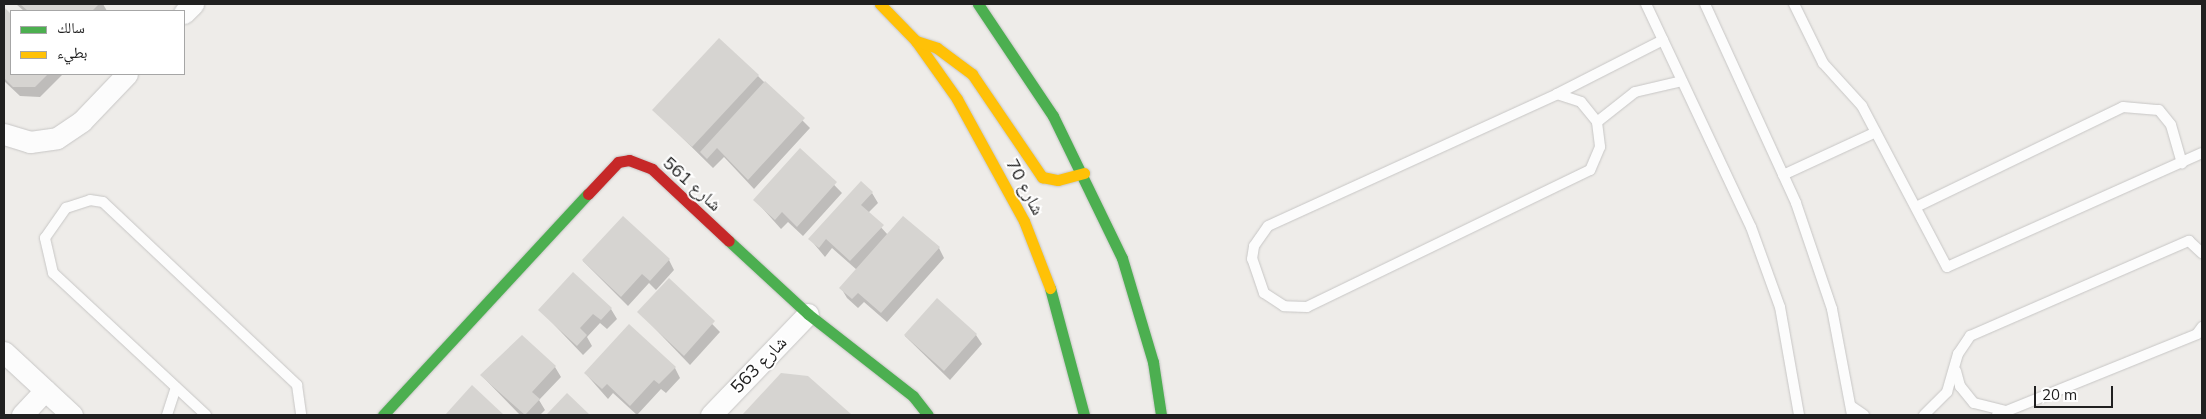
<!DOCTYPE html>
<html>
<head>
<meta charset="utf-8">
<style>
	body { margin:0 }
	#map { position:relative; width:2206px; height:419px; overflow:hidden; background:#eeece9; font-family:Mulish,"Noto Naskh Arabic",sans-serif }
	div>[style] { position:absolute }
	.shadow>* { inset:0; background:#0003 }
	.building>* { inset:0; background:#d6d4d1 }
	.roads { filter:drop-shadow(0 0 1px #c7c6c5) drop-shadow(0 0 1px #c7c6c5) }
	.lane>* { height:10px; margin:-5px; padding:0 5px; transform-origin:5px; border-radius:5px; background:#fcfcfc }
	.street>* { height:21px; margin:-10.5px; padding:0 10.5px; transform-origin:10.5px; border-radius:10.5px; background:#fcfcfc }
	.fast>* { height:11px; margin:-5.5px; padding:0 5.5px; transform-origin:5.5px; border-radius:5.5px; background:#4caf50 }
	.slow>* { height:11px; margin:-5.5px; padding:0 5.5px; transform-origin:5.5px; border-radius:5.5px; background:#ffc107 }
	.jam>* { height:11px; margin:-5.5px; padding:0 5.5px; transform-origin:5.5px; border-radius:5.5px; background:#c62828 }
	span { translate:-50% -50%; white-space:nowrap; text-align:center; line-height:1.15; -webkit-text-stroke:4px #fff; paint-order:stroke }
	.street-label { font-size:18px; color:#202020 }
	.frame { position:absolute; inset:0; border:5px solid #202020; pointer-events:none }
	.legend { position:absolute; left:10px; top:10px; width:175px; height:65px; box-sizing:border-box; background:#fff; border:1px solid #a6a6a6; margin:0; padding:6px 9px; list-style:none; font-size:15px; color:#202020 }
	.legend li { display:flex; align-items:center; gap:10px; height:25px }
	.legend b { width:25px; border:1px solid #a6a6a6 }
	.scale { position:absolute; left:2034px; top:386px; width:79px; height:22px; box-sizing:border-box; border:2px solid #202020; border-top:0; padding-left:6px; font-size:15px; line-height:18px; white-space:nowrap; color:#202020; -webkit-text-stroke:4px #fff; paint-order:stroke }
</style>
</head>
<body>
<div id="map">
	<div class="shadow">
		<div style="clip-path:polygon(16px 4px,103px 4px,107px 11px,24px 11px)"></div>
		<div style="clip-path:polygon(4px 9px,11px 16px,11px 74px,63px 74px,40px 97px,20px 96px,4px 81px)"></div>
		<div style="clip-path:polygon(758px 76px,810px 128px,754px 189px,724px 157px,713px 168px,654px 110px)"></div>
		<div style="clip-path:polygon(800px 150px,842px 193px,803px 236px,788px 222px,781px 229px,755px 200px)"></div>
		<div style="clip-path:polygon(872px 193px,878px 203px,868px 213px,888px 235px,939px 248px,944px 258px,887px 322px,864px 302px,858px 308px,847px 298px,841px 288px,857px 270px,832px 248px,825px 257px,810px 239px)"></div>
		<div style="clip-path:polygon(669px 260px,674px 270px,656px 290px,649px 283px,628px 306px,583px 261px)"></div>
		<div style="clip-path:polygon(669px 280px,720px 332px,690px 365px,639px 312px)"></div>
		<div style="clip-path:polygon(611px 309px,617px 319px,607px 329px,600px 323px,587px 337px,592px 346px,583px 355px,540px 310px)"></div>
		<div style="clip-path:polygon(976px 335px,982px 344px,950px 380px,905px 336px)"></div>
		<div style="clip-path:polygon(555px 367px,561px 377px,539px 400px,545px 410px,540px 415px,520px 415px,481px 375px)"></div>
		<div style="clip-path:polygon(675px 368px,680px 378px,666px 393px,661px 389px,637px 415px,613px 393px,608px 399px,585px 373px)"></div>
		<div style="clip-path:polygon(808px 377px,850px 415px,744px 415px)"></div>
		<div style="clip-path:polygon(472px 387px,502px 415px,446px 415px)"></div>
	</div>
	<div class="building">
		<div style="clip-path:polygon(20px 4px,99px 4px,92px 11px,28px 11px)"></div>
		<div style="clip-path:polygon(4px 7px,11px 14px,11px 74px,48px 74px,35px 87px,13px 87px,4px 78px)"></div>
		<div style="clip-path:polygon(719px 38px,759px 75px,692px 147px,652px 110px)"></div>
		<div style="clip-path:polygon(765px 81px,805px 118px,748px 180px,717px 148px,707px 159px,700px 152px)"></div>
		<div style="clip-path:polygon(800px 148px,837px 182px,797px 227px,782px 212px,775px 220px,753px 200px)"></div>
		<div style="clip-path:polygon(861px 181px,873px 192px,861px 205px,884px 225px,850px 261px,826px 239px,819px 248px,808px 239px)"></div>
		<div style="clip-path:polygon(623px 216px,670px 259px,650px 281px,642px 274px,621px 297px,582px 260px)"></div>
		<div style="clip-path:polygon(903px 216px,940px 247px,881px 313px,858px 293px,852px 299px,839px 288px)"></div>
		<div style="clip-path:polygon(573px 272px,612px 308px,601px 320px,593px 314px,580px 328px,587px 335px,577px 346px,538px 310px)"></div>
		<div style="clip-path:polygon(669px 278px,715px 321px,684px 356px,637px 312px)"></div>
		<div style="clip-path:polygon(937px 298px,977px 334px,944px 371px,904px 335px)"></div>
		<div style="clip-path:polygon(629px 324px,676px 367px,659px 384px,654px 380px,630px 406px,607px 384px,602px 389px,584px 373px)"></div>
		<div style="clip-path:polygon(522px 335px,556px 366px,532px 392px,540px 399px,525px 415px,480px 375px)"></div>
		<div style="clip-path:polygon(781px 373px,808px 376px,851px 414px,742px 415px)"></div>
		<div style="clip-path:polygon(472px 385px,504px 415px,445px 415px)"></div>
		<div style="clip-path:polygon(567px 393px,590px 415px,546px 415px)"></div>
	</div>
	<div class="roads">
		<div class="lane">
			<div style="left:1646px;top:4px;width:246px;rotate:64.8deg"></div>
			<div style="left:1751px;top:227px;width:85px;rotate:70.1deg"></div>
			<div style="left:1780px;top:307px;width:110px;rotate:80deg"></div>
			<div style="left:1705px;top:4px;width:219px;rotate:65.4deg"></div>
			<div style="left:1796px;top:203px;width:112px;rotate:71.2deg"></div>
			<div style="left:1832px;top:309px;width:108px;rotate:79.3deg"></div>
			<div style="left:1794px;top:4px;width:66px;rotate:63.8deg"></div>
			<div style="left:1823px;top:63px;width:58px;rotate:47.8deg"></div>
			<div style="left:1862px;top:106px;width:182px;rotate:62.2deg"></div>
			<div style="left:1947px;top:267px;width:279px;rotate:-24.1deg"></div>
			<div style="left:1557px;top:94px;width:25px;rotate:18deg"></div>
			<div style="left:1581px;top:102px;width:26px;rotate:51deg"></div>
			<div style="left:1597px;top:122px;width:25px;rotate:83deg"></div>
			<div style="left:1600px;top:147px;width:25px;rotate:113deg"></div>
			<div style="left:1590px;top:170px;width:314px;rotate:154.2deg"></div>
			<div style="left:1307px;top:307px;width:23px;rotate:-178deg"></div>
			<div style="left:1284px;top:306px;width:24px;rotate:-147deg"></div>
			<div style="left:1264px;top:293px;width:36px;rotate:-109deg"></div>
			<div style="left:1252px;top:259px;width:13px;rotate:-81deg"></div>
			<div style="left:1254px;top:246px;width:24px;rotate:-55deg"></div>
			<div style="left:1268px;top:226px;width:318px;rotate:-24.5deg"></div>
			<div style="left:1557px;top:94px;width:119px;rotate:-27deg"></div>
			<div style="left:1597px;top:122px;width:48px;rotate:-38.3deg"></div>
			<div style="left:1635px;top:92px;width:48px;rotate:-13.2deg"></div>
			<div style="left:1783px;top:175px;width:102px;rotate:-24.8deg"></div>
			<div style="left:1916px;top:207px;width:230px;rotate:-25.8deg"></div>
			<div style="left:2123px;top:107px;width:36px;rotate:5deg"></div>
			<div style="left:2159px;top:110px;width:19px;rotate:51deg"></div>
			<div style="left:2171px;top:125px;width:40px;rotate:74deg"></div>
			<div style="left:1956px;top:371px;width:16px;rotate:75deg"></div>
			<div style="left:1960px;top:386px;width:22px;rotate:51deg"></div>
			<div style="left:1974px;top:403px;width:32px;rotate:14deg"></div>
			<div style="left:1851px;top:406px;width:16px;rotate:35deg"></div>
			<div style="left:167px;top:415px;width:29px;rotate:-72deg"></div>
			<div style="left:206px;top:415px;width:209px;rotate:-137.1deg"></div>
			<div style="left:53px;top:273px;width:36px;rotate:-103deg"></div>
			<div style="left:45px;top:238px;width:37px;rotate:-55deg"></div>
			<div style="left:66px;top:208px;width:25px;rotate:-18deg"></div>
			<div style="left:90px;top:200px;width:13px;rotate:9deg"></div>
			<div style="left:103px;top:202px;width:267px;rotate:43.3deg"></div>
			<div style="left:297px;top:385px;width:30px;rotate:82deg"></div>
			<div style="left:1924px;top:415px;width:33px;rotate:-45deg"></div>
			<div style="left:1947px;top:392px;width:40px;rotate:-74deg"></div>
			<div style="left:1958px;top:354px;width:22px;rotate:-56deg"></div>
			<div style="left:1970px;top:336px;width:239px;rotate:-23.5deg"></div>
			<div style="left:2189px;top:241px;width:18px;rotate:43deg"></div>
			<div style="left:1997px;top:415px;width:216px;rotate:-22deg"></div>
			<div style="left:2197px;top:334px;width:9px;rotate:-54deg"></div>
		</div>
		<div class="street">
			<div style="left:184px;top:13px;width:13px;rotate:-45deg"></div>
			<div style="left:4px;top:134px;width:27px;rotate:17deg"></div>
			<div style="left:30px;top:142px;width:27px;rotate:-8deg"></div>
			<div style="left:57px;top:138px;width:30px;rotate:-34deg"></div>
			<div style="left:82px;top:121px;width:65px;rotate:-46.2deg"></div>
			<div style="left:4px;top:352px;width:93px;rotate:42.8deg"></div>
			<div style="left:22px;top:415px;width:34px;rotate:-47deg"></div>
			<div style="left:711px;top:415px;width:140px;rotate:-46.2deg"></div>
		</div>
		<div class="fast">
			<div style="left:978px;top:4px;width:135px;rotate:56.2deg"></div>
			<div style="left:1053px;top:116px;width:158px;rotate:64.1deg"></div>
			<div style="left:1122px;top:258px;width:109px;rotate:73.4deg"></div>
			<div style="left:1153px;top:362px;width:54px;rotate:81.4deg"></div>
			<div style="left:729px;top:241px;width:108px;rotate:42.7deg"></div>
			<div style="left:808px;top:314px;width:133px;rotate:38deg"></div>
			<div style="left:913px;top:396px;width:24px;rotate:52deg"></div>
			<div style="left:1050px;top:288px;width:131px;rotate:75deg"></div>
			<div style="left:383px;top:415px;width:301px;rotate:-47.2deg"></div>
		</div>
		<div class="slow">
			<div style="left:880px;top:4px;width:52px;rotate:45.8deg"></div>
			<div style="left:916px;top:41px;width:71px;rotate:54.7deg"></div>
			<div style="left:957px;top:99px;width:139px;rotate:61.2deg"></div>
			<div style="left:1024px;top:221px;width:72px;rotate:68.8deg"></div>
			<div style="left:916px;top:41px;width:22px;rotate:18deg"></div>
			<div style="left:937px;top:48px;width:44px;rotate:36.6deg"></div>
			<div style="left:972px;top:74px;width:125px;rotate:55.8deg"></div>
			<div style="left:1042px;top:177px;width:16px;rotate:11deg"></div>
			<div style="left:1058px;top:180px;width:27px;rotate:-15deg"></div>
		</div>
		<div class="jam">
			<div style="left:588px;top:194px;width:44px;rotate:-46.8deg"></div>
			<div style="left:618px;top:162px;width:11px;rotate:-10deg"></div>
			<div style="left:629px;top:160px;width:25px;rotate:21deg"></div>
			<div style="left:652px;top:169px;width:105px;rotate:43.1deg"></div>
		</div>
	</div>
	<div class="street-label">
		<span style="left:692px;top:184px;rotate:42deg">شارع 561</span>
		<span style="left:1025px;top:187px;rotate:62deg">شارع 70</span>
		<span style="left:759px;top:365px;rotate:-46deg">شارع 563</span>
	</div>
	<div class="frame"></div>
	<ul class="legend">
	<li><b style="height:6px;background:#4caf50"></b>سالك</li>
	<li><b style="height:6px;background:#ffc107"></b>بطيء</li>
	</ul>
	<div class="scale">20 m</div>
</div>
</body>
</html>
